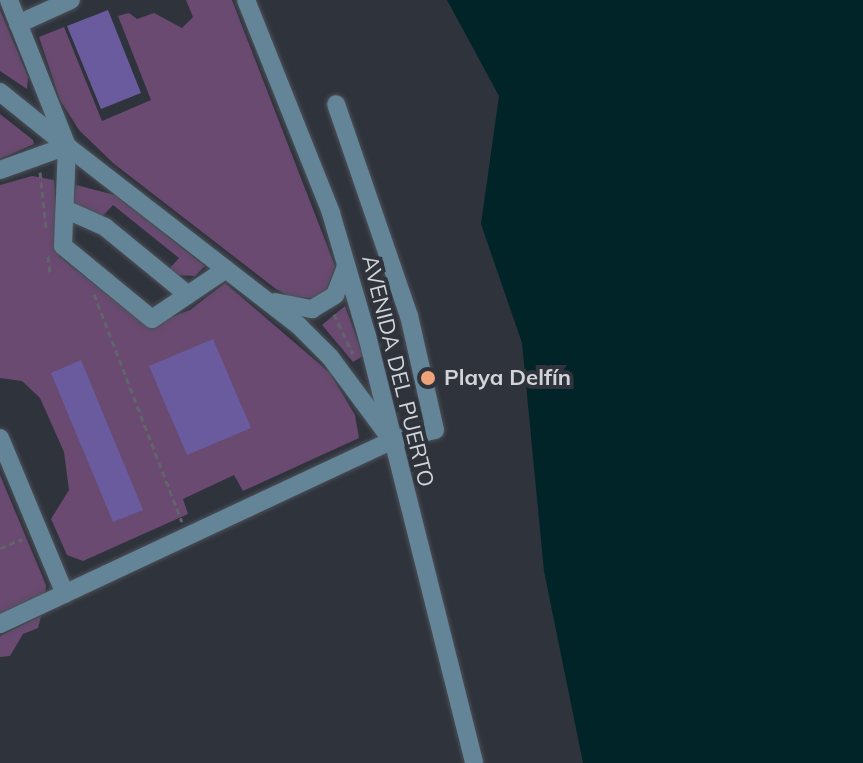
<!DOCTYPE html>
<html>
<head>
<meta charset="utf-8">
<style>
	body { margin:0 }
	#map { position:relative; width:863px; height:763px; overflow:hidden; background:#2f333c; font-family:Mulish,sans-serif }
	div>[style] { position:absolute }
	.green>* { inset:0; background:#6a4a71 }
	.water>* { inset:0; background:#002428 }
	.building>* { inset:0; background:#695b9e }
	.path>* { height:3px; margin-top:-1.5px; transform-origin:0; background:repeating-linear-gradient(90deg,#60646b 0 6px,transparent 0 10px) }
	.roads { filter:drop-shadow(0 0 2px #4c5058) drop-shadow(0 0 2px #4c5058) }
	.minor>* { height:18px; margin:-9px; padding:0 9px; transform-origin:9px; border-radius:9px; background:#648497 }
	.dots>* { width:22px; height:22px; translate:-50% -50%; box-sizing:border-box; border:4px solid #2f333c; border-radius:50% }
	span { translate:-50% -50%; white-space:nowrap; text-align:center; line-height:1.15; -webkit-text-stroke:8px #2f333c; paint-order:stroke }
	.street-label { font-size:22px; color:#d1d4d9 }
	.poi-label { font-size:22px; color:#d1d4d9; font-weight:700 }
	.left { translate:0 -50%; text-align:left }
</style>
</head>
<body>
<div id="map">
	<div class="green">
		<div style="clip-path:polygon(186px 0,232px 0,335px 266px,326px 291px,314px 298px,291px 297px,276px 289px,113px 163px,79px 130px,60px 100px,39px 37px,64px 27px,102px 121px,151px 100px,118px 16px,129px 13px,137px 19px,154px 13px,182px 28px,193px 17px)"></div>
		<div style="clip-path:polygon(0 10px,28px 77px,27px 89px,0 71px)"></div>
		<div style="clip-path:polygon(0 114px,33px 140px,34px 144px,0 159px)"></div>
		<div style="clip-path:polygon(32px 176px,54px 180px,59px 256px,147px 326px,190px 310px,225px 283px,330px 373px,355px 415px,359px 438px,243px 491px,234px 475px,183px 499px,188px 514px,83px 561px,67px 555px,51px 519px,69px 490px,64px 452px,40px 398px,22px 381px,0 378px,0 185px)"></div>
		<div style="clip-path:polygon(76px 185px,115px 195px,205px 266px,195px 276px,174px 275px,169px 269px,179px 258px,113px 205px,100px 219px,73px 202px)"></div>
		<div style="clip-path:polygon(345px 306px,363px 356px,353px 362px,322px 325px)"></div>
		<div style="clip-path:polygon(0 475px,46px 585px,45px 593px,0 618px)"></div>
		<div style="clip-path:polygon(41px 616px,38px 628px,23px 634px,10px 656px,0 657px,0 636px)"></div>
	</div>
	<div class="water">
		<div style="clip-path:polygon(447px 0,863px 0,863px 763px,583px 763px,544px 571px,522px 343px,481px 224px,499px 96px)"></div>
	</div>
	<div class="building">
		<div style="clip-path:polygon(108px 10px,141px 93px,101px 109px,67px 26px)"></div>
		<div style="clip-path:polygon(213px 339px,251px 428px,187px 455px,149px 366px)"></div>
		<div style="clip-path:polygon(81px 360px,143px 510px,113px 522px,51px 373px)"></div>
	</div>
	<div class="path">
		<div style="left:40px;top:172px;width:56px;rotate:83.9deg"></div>
		<div style="left:48px;top:256px;width:18px;rotate:84deg"></div>
		<div style="left:94px;top:294px;width:244px;rotate:68.9deg"></div>
		<div style="left:334px;top:314px;width:44px;rotate:64.6deg"></div>
		<div style="left:0;top:548px;width:24px;rotate:-22deg"></div>
	</div>
	<div class="roads">
		<div class="minor">
			<div style="left:246px;top:0;width:229px;rotate:68.2deg"></div>
			<div style="left:331px;top:213px;width:128px;rotate:73.7deg"></div>
			<div style="left:367px;top:336px;width:440px;rotate:75.9deg"></div>
			<div style="left:18px;top:24px;width:58px;rotate:-24.4deg"></div>
			<div style="left:0;top:92px;width:86px;rotate:38.9deg"></div>
			<div style="left:67px;top:146px;width:157px;rotate:-111.7deg"></div>
			<div style="left:67px;top:146px;width:100px;rotate:92.3deg"></div>
			<div style="left:63px;top:246px;width:115px;rotate:39.4deg"></div>
			<div style="left:152px;top:319px;width:89px;rotate:-34deg"></div>
			<div style="left:0;top:170px;width:71px;rotate:-19.7deg"></div>
			<div style="left:67px;top:146px;width:294px;rotate:37.8deg"></div>
			<div style="left:299px;top:326px;width:44px;rotate:45deg"></div>
			<div style="left:330px;top:357px;width:92px;rotate:53.4deg"></div>
			<div style="left:65px;top:209px;width:44px;rotate:24.2deg"></div>
			<div style="left:105px;top:227px;width:107px;rotate:39.3deg"></div>
			<div style="left:275px;top:302px;width:38px;rotate:11deg"></div>
			<div style="left:312px;top:309px;width:27px;rotate:-31deg"></div>
			<div style="left:335px;top:295px;width:31px;rotate:-69deg"></div>
			<div style="left:0;top:438px;width:169px;rotate:67.4deg"></div>
			<div style="left:0;top:624px;width:433px;rotate:-25.1deg"></div>
			<div style="left:392px;top:440px;width:44px;rotate:-13.1deg"></div>
			<div style="left:435px;top:430px;width:117px;rotate:-102.8deg"></div>
			<div style="left:409px;top:316px;width:224px;rotate:-109deg"></div>
		</div>
	</div>
	<div class="dots">
		<div style="left:428px;top:378px;background:#f0a27a"></div>
	</div>
	<div class="street-label">
		<span style="left:398px;top:371px;rotate:76deg">AVENIDA DEL PUERTO</span>
	</div>
	<div class="poi-label">
		<span class="left" style="left:444px;top:378px">Playa Delfín</span>
	</div>
</div>
</body>
</html>
